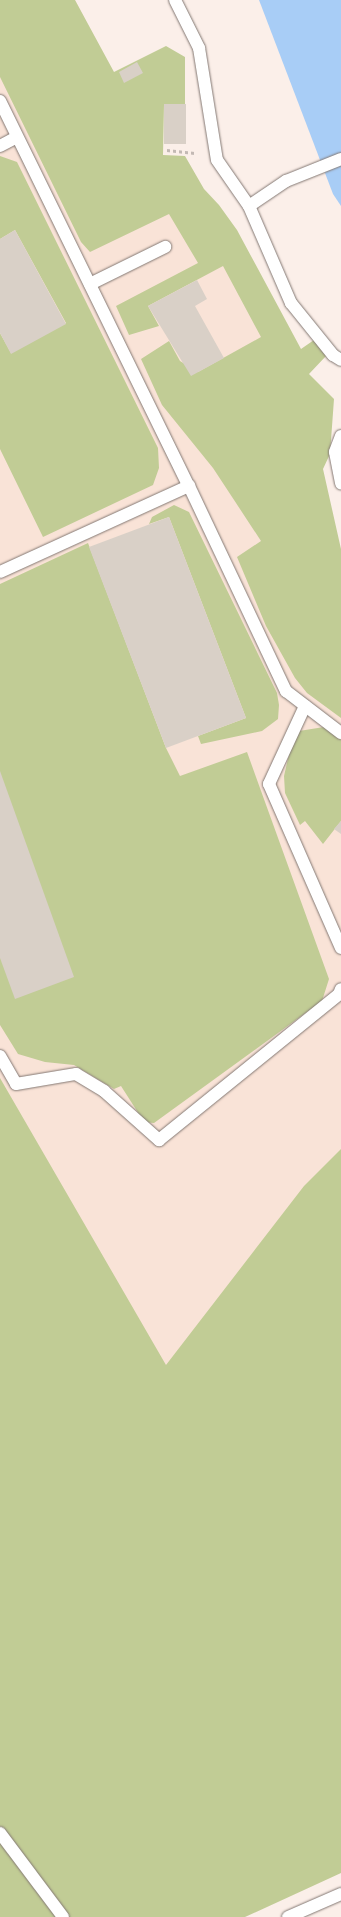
<!DOCTYPE html>
<html>
<head>
<meta charset="utf-8">
<style>
	body { margin:0 }
	#map { position:relative; width:341px; height:1917px; overflow:hidden; background:#fbefe9; font-family:"Asap Condensed",sans-serif }
	div>[style] { position:absolute }
	.education>* { inset:0; background:#f9e3d7 }
	.green>* { inset:0; background:#c1cc95 }
	.water>* { inset:0; background:#a8cdf6 }
	.building>* { inset:0; background:#d9d0c7 }
	.path>* { height:2.5px; margin-top:-1.25px; transform-origin:0; background:repeating-linear-gradient(90deg,#c3b9b4 0 3px,transparent 0 6px) }
	.roads { filter:drop-shadow(0 0 1px #837873) drop-shadow(0 0 1px #837873) }
	.service>* { height:12px; margin:-6px; padding:0 6px; transform-origin:6px; border-radius:6px; background:#fff }
	span { translate:-50% -50%; white-space:nowrap; text-align:center; line-height:1.15; -webkit-text-stroke:4px #fff; paint-order:stroke }
</style>
</head>
<body>
<div id="map">
	<div class="education">
		<div style="clip-path:polygon(0 0,75px 0,203px 245px,237px 230px,341px 641px,341px 1757px,0 1178px)"></div>
	</div>
	<div class="green">
		<div style="clip-path:polygon(0 0,75px 0,114px 72px,166px 46px,185px 57px,185px 105px,164px 105px,163px 155px,185px 156px,204px 189px,219px 205px,237px 230px,301px 349px,314px 340px,326px 356px,309px 374px,334px 399px,330px 454px,323px 469px,341px 549px,341px 718px,307px 693px,295px 678px,266px 626px,237px 557px,261px 541px,213px 468px,162px 405px,141px 359px,169px 341px,180px 361px,198px 372px,261px 337px,223px 266px,148px 306px,159px 326px,129px 335px,116px 306px,198px 263px,169px 214px,90px 252px,81px 242px,0 77px)"></div>
		<div style="clip-path:polygon(0 156px,17px 162px,158px 448px,159px 468px,153px 485px,43px 537px,0 449px,0 333px,11px 353px,66px 323px,15px 230px,0 239px)"></div>
		<div style="clip-path:polygon(174px 505px,189px 512px,277px 693px,279px 705px,278px 719px,262px 731px,201px 744px,198px 736px,246px 718px,169px 517px,149px 524px,152px 517px)"></div>
		<div style="clip-path:polygon(88px 543px,166px 748px,180px 776px,247px 752px,329px 979px,322px 1001px,154px 1123px,144px 1122px,121px 1086px,114px 1089px,74px 1065px,45px 1062px,18px 1054px,0 1025px,0 584px)"></div>
		<div style="clip-path:polygon(324px 727px,341px 740px,341px 821px,323px 844px,305px 821px,300px 825px,285px 793px,284px 776px,290px 750px,299px 731px)"></div>
		<div style="clip-path:polygon(0 1078px,166px 1365px,304px 1186px,341px 1149px,341px 1873px,245px 1917px,0 1917px)"></div>
	</div>
	<div class="water">
		<div style="clip-path:polygon(259px 0,341px 0,341px 206px,333px 194px)"></div>
	</div>
	<div class="building">
		<div style="clip-path:polygon(137px 62px,143px 73px,124px 83px,119px 72px)"></div>
		<div style="clip-path:polygon(164px 104px,186px 104px,186px 144px,164px 144px)"></div>
		<div style="clip-path:polygon(15px 230px,66px 324px,11px 354px,0 333px,0 239px)"></div>
		<div style="clip-path:polygon(197px 280px,207px 299px,195px 306px,224px 358px,191px 376px,148px 306px)"></div>
		<div style="clip-path:polygon(169px 517px,246px 718px,166px 748px,89px 547px)"></div>
		<div style="clip-path:polygon(0 771px,74px 977px,15px 999px,0 958px)"></div>
		<div style="clip-path:polygon(341px 821px,341px 834px,334px 829px)"></div>
	</div>
	<div class="path">
		<div style="left:167px;top:150px;width:28px;rotate:6deg"></div>
	</div>
	<div class="roads">
		<div class="service">
			<div style="left:175px;top:0;width:54px;rotate:63.4deg"></div>
			<div style="left:199px;top:48px;width:113px;rotate:80.9deg"></div>
			<div style="left:217px;top:160px;width:56px;rotate:55.2deg"></div>
			<div style="left:249px;top:206px;width:106px;rotate:66.6deg"></div>
			<div style="left:291px;top:303px;width:67px;rotate:51.1deg"></div>
			<div style="left:333px;top:355px;width:9px;rotate:32deg"></div>
			<div style="left:0;top:101px;width:429px;rotate:63.9deg"></div>
			<div style="left:189px;top:486px;width:227px;rotate:64.7deg"></div>
			<div style="left:286px;top:691px;width:69px;rotate:37.4deg"></div>
			<div style="left:0;top:146px;width:19px;rotate:-28deg"></div>
			<div style="left:249px;top:206px;width:45px;rotate:-34deg"></div>
			<div style="left:286px;top:181px;width:59px;rotate:-21.8deg"></div>
			<div style="left:90px;top:284px;width:84px;rotate:-26.3deg"></div>
			<div style="left:341px;top:436px;width:17px;rotate:111deg"></div>
			<div style="left:335px;top:452px;width:32px;rotate:79deg"></div>
			<div style="left:0;top:572px;width:208px;rotate:-24.5deg"></div>
			<div style="left:305px;top:706px;width:86px;rotate:114.8deg"></div>
			<div style="left:269px;top:784px;width:179px;rotate:66.3deg"></div>
			<div style="left:0;top:1056px;width:32px;rotate:60deg"></div>
			<div style="left:16px;top:1084px;width:61px;rotate:-9.5deg"></div>
			<div style="left:76px;top:1074px;width:33px;rotate:31deg"></div>
			<div style="left:104px;top:1091px;width:74px;rotate:41.7deg"></div>
			<div style="left:159px;top:1140px;width:232px;rotate:-39deg"></div>
			<div style="left:339px;top:994px;width:5px;rotate:-68deg"></div>
			<div style="left:0;top:1833px;width:105px;rotate:53.1deg"></div>
			<div style="left:288px;top:1917px;width:58px;rotate:-23.5deg"></div>
		</div>
	</div>
</div>
</body>
</html>
